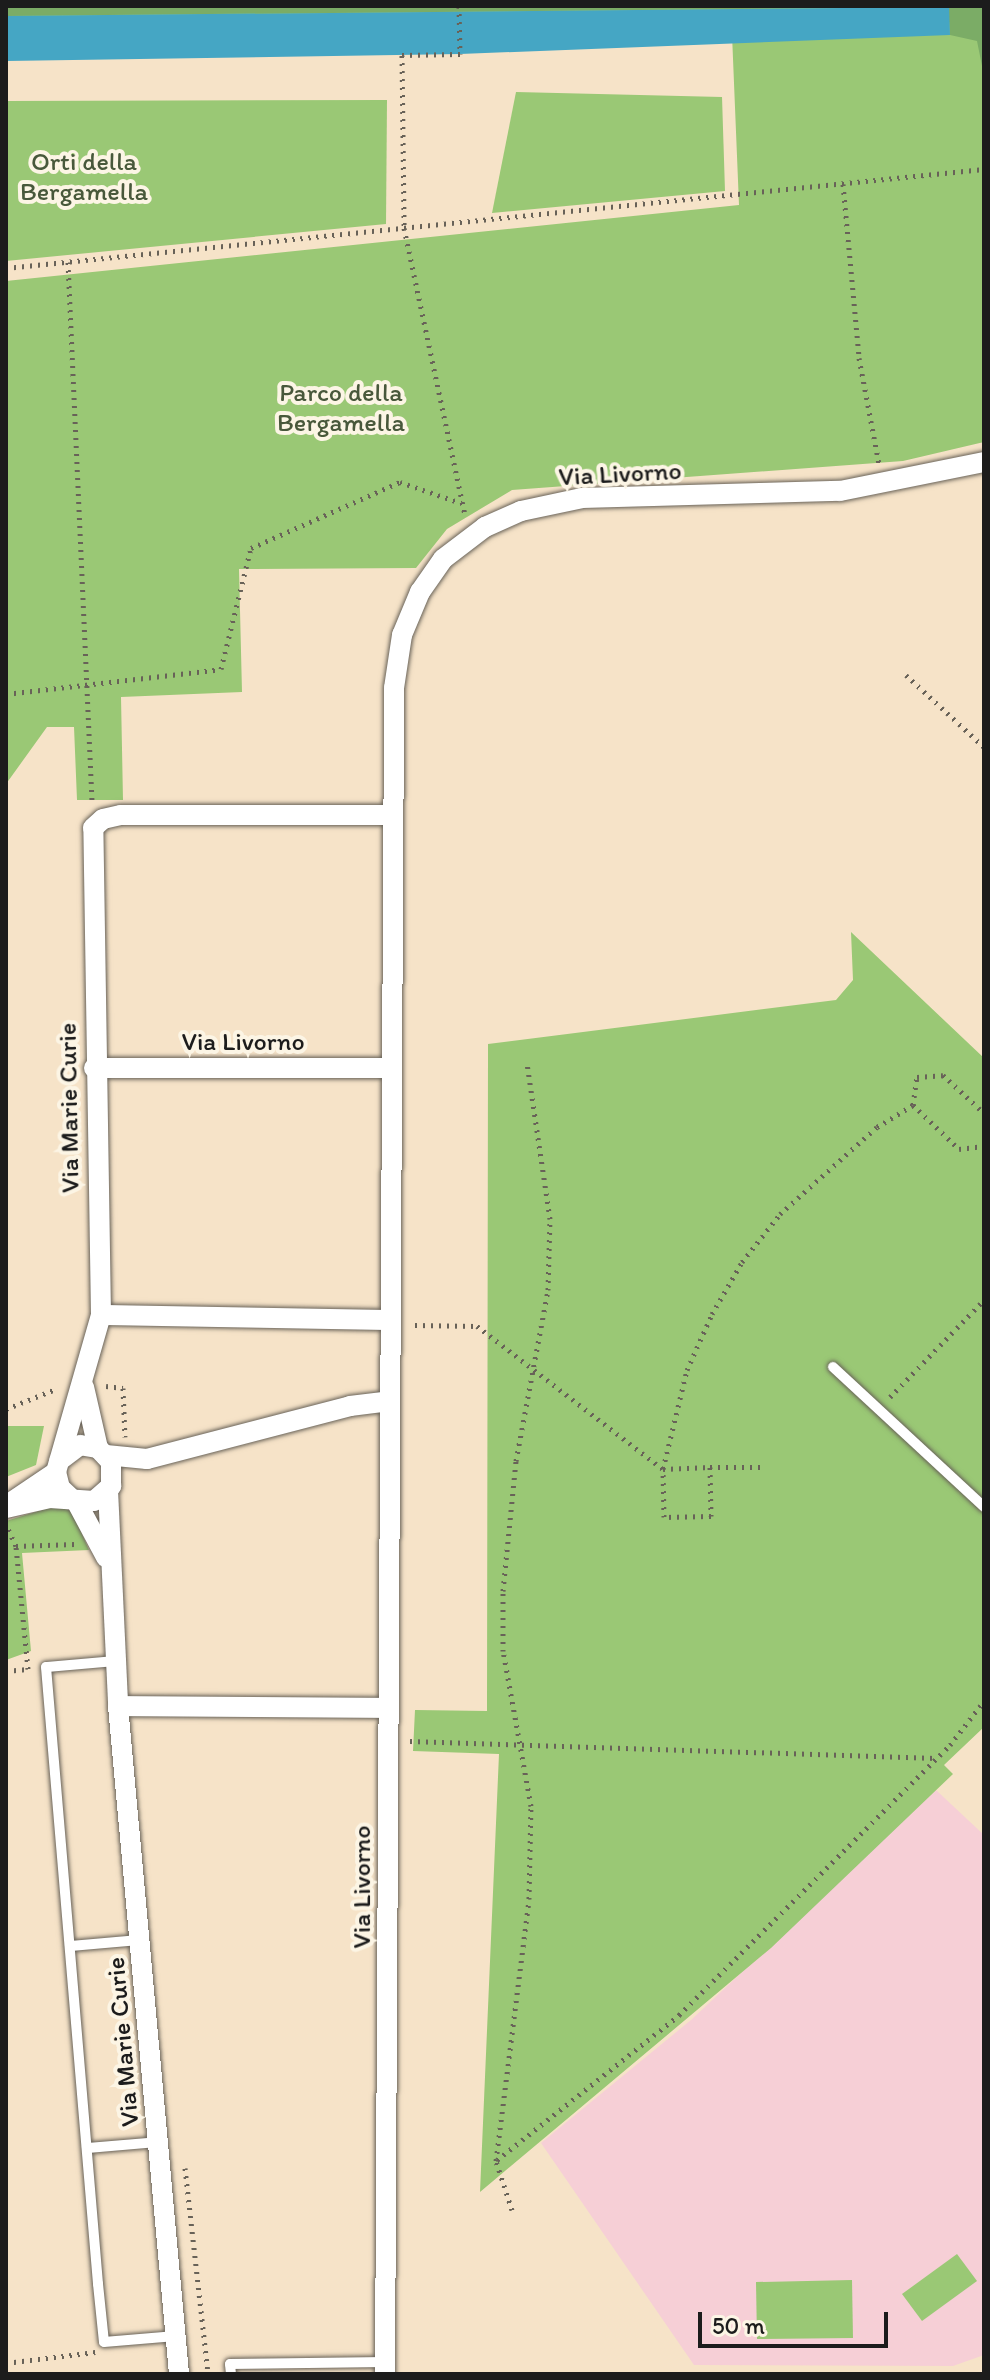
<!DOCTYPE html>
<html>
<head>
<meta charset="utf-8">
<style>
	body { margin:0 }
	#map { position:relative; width:990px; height:2380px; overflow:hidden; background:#f6e3c8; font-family:Itim,sans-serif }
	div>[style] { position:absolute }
	.built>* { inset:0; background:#f6cfd6 }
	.green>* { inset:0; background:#9ac875 }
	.forest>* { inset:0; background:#7bac66 }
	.water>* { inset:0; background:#45a6c4 }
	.path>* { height:5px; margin-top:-2.5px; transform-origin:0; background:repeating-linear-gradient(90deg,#686258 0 2px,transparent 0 8px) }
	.roads { filter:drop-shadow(0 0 2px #686258) drop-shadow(0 0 2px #686258) }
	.lane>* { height:10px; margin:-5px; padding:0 5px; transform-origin:5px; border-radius:5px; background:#fff }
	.street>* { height:20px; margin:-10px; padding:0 10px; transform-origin:10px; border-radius:10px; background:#fff }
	span { translate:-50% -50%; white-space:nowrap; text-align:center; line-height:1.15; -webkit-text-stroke:8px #fcf5e5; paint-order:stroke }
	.park-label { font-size:26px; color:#48583b }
	.street-label { font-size:26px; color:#1c1c1c }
	.frame { position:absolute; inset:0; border:8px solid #1c1c1c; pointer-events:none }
	.scale { position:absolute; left:698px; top:2312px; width:190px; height:36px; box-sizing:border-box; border:4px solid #1c1c1c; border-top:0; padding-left:10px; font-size:24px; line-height:28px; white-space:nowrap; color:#1c1c1c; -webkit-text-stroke:6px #fcf5e5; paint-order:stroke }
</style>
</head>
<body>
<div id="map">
	<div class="built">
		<div style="clip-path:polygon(936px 1790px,984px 1835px,984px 2355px,953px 2366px,694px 2365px,541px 2143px,691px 2020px)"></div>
	</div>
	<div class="green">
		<div style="clip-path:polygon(6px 6px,984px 6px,984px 442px,903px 461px,512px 490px,447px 529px,416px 568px,239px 569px,242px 692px,121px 697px,123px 800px,77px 800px,74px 727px,47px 727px,6px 784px,6px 281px,739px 205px,731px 10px,6px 17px)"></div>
		<div style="clip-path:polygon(516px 92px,722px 97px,725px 191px,492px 213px)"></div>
		<div style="clip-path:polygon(387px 100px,386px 224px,6px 261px,6px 101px)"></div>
		<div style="clip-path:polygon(851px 932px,984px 1058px,984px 1727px,944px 1765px,953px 1774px,771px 1948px,480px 2192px,499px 1754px,413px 1751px,415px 1710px,487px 1711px,488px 1044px,836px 1000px,853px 980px)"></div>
		<div style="clip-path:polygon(6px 1426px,44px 1426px,36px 1465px,6px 1477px)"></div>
		<div style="clip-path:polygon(55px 1506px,72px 1511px,89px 1550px,22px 1553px,31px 1651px,6px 1660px,6px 1521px)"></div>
		<div style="clip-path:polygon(957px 2254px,977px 2281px,922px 2321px,902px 2294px)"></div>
		<div style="clip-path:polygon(852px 2280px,853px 2338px,757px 2339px,756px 2282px)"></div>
	</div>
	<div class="forest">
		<div style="clip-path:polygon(6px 6px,982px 6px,984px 76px,977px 41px,950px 35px,948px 7px,6px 16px)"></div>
	</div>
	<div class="water">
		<div style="clip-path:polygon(949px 7px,950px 35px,460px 54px,6px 61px,6px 16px)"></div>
	</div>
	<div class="path">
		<div style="left:459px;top:6px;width:48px;rotate:88.8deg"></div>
		<div style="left:460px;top:54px;width:58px;rotate:179deg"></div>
		<div style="left:402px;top:55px;width:173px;rotate:89.3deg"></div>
		<div style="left:404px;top:228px;width:294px;rotate:78deg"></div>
		<div style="left:843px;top:184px;width:175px;rotate:84.7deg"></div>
		<div style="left:859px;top:358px;width:108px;rotate:79.3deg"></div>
		<div style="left:68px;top:262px;width:540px;rotate:87.45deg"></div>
		<div style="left:6px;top:268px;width:983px;rotate:-5.78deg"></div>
		<div style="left:906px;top:675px;width:106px;rotate:42.7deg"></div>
		<div style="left:6px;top:694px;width:216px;rotate:-6.6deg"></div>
		<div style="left:221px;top:669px;width:125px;rotate:-76.1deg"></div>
		<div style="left:251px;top:548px;width:163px;rotate:-23.9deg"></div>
		<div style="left:400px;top:482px;width:65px;rotate:19deg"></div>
		<div style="left:913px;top:1105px;width:28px;rotate:-82deg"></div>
		<div style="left:917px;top:1077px;width:26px;rotate:-4deg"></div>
		<div style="left:943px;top:1075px;width:56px;rotate:42.8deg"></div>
		<div style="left:415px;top:1325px;width:62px;rotate:0.9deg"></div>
		<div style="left:477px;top:1326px;width:235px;rotate:37.6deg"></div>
		<div style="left:663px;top:1469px;width:102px;rotate:-76.4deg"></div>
		<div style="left:687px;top:1370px;width:61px;rotate:-65.9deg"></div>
		<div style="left:712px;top:1314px;width:60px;rotate:-60deg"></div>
		<div style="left:742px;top:1262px;width:61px;rotate:-51.6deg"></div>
		<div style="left:780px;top:1214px;width:130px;rotate:-41.9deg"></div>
		<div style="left:877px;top:1127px;width:42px;rotate:-31.4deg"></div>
		<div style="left:913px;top:1105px;width:64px;rotate:43.7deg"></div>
		<div style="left:959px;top:1149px;width:25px;rotate:-7deg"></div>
		<div style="left:106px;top:1386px;width:17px;rotate:7deg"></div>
		<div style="left:123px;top:1388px;width:49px;rotate:87.7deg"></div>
		<div style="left:890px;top:1397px;width:135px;rotate:-45.9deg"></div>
		<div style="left:6px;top:1409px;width:54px;rotate:-21.8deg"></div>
		<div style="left:710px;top:1467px;width:49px;rotate:88.8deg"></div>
		<div style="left:711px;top:1516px;width:47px;rotate:178.8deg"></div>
		<div style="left:664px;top:1517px;width:48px;rotate:-91.2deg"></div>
		<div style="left:663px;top:1469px;width:47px;rotate:-2.4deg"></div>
		<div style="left:710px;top:1467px;width:50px"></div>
		<div style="left:16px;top:1546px;width:59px;rotate:-1.9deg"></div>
		<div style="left:6px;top:1671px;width:22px;rotate:-5deg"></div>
		<div style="left:28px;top:1669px;width:124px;rotate:-95.6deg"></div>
		<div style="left:16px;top:1546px;width:19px;rotate:-115deg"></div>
		<div style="left:410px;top:1741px;width:526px;rotate:1.85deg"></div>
		<div style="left:497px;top:2160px;width:233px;rotate:-38.5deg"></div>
		<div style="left:679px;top:2015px;width:383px;rotate:-44.9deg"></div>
		<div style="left:950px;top:1745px;width:56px;rotate:-52.3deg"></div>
		<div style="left:185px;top:2168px;width:207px;rotate:83.6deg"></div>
		<div style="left:512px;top:2210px;width:52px;rotate:-108.1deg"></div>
		<div style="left:496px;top:2161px;width:264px;rotate:-82.8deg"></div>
		<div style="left:529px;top:1899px;width:93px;rotate:-88.8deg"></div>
		<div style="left:531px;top:1806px;width:158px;rotate:-100.2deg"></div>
		<div style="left:503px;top:1651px;width:60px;rotate:-90deg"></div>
		<div style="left:503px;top:1591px;width:131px;rotate:-84.3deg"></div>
		<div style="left:516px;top:1461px;width:174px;rotate:-79.4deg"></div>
		<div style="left:548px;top:1290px;width:71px;rotate:-88.4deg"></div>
		<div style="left:550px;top:1219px;width:157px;rotate:-98.4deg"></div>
		<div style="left:6px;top:2363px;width:90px;rotate:-7deg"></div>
	</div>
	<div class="roads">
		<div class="lane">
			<div style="left:833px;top:1367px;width:206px;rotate:42.8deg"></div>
			<div style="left:116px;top:1661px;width:70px;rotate:175.1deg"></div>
			<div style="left:46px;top:1667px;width:619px;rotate:85.18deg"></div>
			<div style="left:98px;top:2284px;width:58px;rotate:84.1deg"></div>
			<div style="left:104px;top:2342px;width:72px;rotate:-4.8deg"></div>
			<div style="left:70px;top:1946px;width:70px;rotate:-4.9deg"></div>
			<div style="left:87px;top:2148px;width:71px;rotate:-4.8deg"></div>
			<div style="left:231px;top:2374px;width:10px;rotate:-96deg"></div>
			<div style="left:230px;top:2364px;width:155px;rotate:-0.7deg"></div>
		</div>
		<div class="street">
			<div style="left:94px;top:1068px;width:298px"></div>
			<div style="left:101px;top:1315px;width:290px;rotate:1deg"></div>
			<div style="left:84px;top:1387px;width:63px;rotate:77.1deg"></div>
			<div style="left:106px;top:1455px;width:41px;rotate:5.6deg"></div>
			<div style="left:147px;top:1459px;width:210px;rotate:-14.6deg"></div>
			<div style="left:350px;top:1406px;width:40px;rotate:-7.1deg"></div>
			<div style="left:108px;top:1490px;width:216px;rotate:87.3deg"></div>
			<div style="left:118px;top:1706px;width:671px;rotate:84.78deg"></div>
			<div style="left:72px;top:1499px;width:16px;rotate:-137deg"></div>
			<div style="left:60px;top:1488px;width:16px;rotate:-104deg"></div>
			<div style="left:56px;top:1472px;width:163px;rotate:-74deg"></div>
			<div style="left:101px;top:1315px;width:487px;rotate:-90.9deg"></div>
			<div style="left:93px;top:828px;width:13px;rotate:-42deg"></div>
			<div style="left:103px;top:819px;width:18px;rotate:-13deg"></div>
			<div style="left:121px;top:815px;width:272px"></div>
			<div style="left:76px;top:1501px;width:64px;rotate:61.8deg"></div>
			<div style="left:10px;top:1503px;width:55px;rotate:-34deg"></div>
			<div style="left:6px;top:1508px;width:45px;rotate:-12.8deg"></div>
			<div style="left:50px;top:1498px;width:44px;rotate:3.9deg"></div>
			<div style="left:94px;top:1501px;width:23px;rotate:-41deg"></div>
			<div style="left:111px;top:1486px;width:24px;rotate:-90deg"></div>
			<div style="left:111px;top:1462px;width:19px;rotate:-133deg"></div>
			<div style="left:98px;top:1448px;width:18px;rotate:-171deg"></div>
			<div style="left:80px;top:1445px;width:26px;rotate:143deg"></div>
			<div style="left:118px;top:1706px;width:271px;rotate:0.4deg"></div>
			<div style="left:385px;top:2374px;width:1686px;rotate:-89.69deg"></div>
			<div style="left:394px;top:688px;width:54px;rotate:-81.4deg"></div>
			<div style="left:402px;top:635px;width:47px;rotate:-67.3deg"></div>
			<div style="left:420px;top:592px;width:40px;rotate:-55.1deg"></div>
			<div style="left:443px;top:559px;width:53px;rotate:-37.3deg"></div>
			<div style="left:485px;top:527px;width:39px;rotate:-24deg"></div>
			<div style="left:521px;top:511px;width:62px;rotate:-12deg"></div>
			<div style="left:582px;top:498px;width:258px;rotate:-1.6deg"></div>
			<div style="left:840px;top:491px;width:147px;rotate:-11.4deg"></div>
		</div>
	</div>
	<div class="park-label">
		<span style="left:84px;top:177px">Orti della<br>Bergamella</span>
		<span style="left:341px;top:408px">Parco della<br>Bergamella</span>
	</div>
	<div class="street-label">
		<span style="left:620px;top:474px;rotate:-3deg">Via Livorno</span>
		<span style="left:243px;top:1042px">Via Livorno</span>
		<span style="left:69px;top:1108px;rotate:-91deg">Via Marie Curie</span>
		<span style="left:362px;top:1887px;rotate:-90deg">Via Livorno</span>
		<span style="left:123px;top:2042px;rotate:-95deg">Via Marie Curie</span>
	</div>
	<div class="frame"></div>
	<div class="scale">50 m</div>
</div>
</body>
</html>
